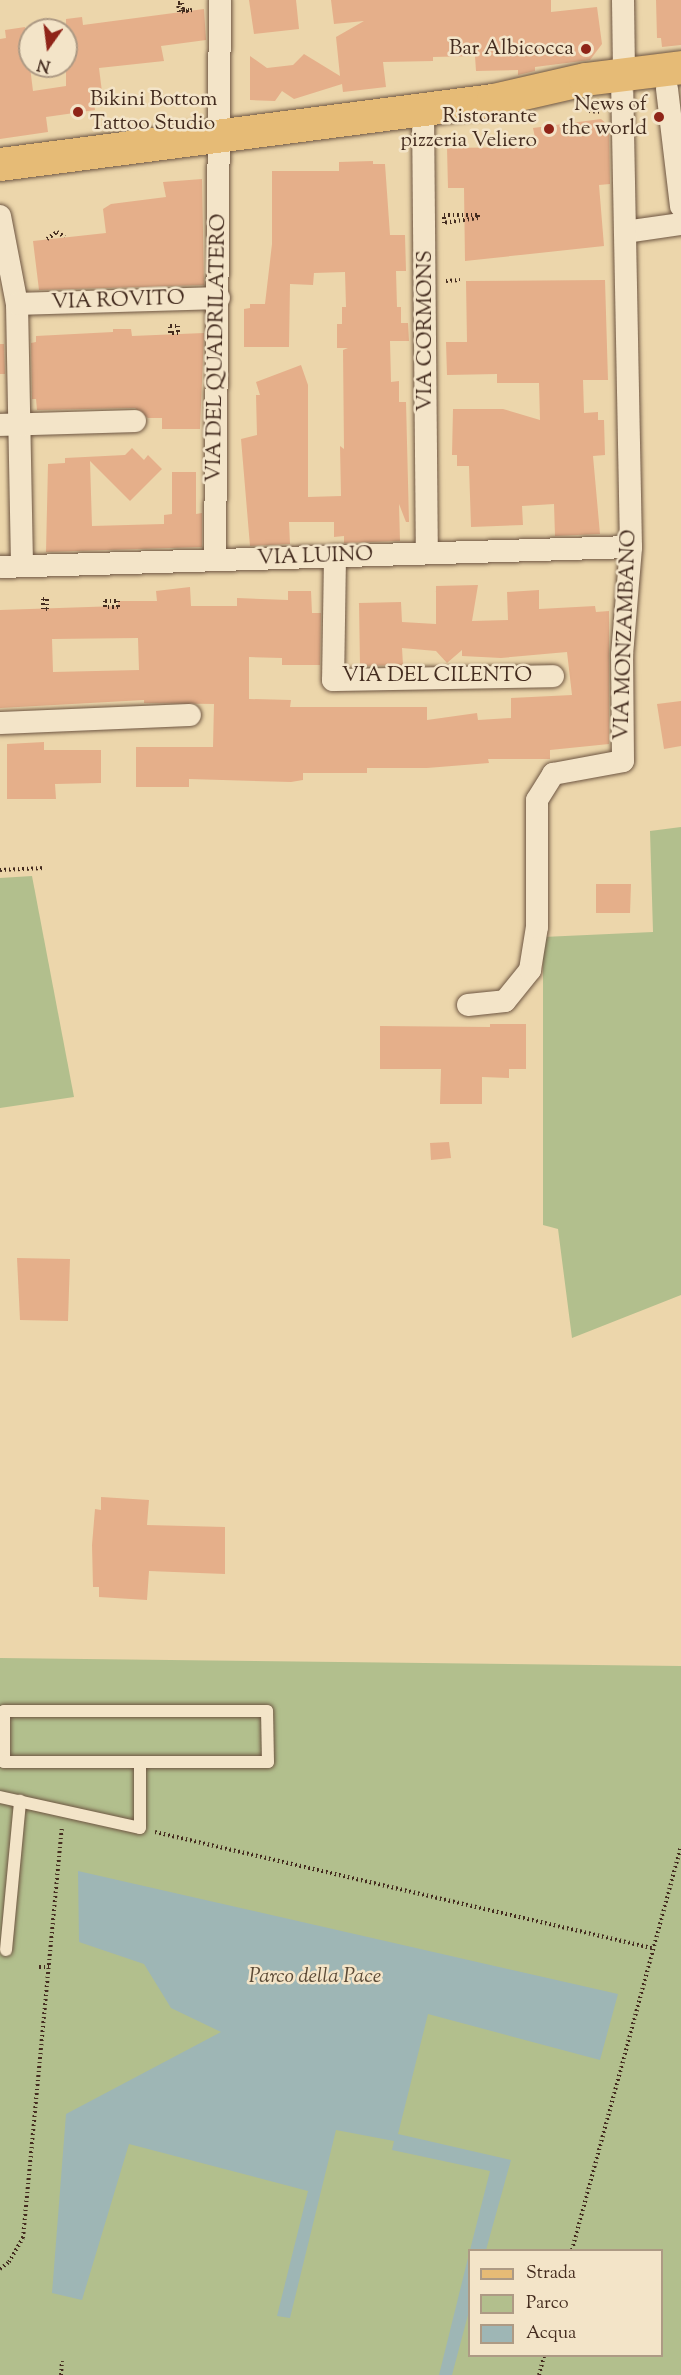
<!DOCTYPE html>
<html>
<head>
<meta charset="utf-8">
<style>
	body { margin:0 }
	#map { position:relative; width:681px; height:2375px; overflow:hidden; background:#ecd6ab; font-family:"Sorts Mill Goudy",serif }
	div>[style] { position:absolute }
	.green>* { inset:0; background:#b2bf8d }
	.water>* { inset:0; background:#9eb6b5 }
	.building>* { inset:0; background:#e5af8a }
	.path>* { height:4px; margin-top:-2px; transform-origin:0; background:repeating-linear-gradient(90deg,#442c1f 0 1.5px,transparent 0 4.5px) }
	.roads { filter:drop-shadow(0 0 2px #6e5642) drop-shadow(0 0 2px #6e5642) }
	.service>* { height:12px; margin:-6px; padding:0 6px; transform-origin:6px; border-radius:6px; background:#f3e4c8 }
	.minor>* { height:22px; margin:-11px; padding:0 11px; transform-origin:11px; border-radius:11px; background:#f3e4c8 }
	.primary>* { height:33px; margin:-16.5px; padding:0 16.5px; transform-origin:16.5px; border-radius:16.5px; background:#e6bb76 }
	.dots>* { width:16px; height:16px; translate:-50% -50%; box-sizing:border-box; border:3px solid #f3e4c8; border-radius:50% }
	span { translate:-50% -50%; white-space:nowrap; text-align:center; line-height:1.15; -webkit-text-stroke:5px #f3e4c8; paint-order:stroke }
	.poi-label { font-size:21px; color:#442c1f }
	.right { translate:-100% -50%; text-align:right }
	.left { translate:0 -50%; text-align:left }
	.street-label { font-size:21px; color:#442c1f }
	.park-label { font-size:21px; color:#5a4935; font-style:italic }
	.legend { position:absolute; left:468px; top:2249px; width:195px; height:108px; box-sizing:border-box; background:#f3e4c8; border:2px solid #ad9a84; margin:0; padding:8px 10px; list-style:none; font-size:18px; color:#442c1f }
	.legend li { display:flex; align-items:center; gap:12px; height:30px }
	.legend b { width:30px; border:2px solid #ad9a84 }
	.north { position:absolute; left:18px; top:18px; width:60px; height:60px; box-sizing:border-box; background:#f3e4c8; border:2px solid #ad9a84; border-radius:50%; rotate:194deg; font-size:16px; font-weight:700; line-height:24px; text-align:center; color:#442c1f }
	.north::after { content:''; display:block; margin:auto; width:21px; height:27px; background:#8f2418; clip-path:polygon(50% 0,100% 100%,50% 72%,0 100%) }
</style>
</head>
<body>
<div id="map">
	<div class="green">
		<div style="clip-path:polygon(681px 827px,681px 1295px,572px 1338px,558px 1229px,543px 1225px,543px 937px,653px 932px,650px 831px)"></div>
		<div style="clip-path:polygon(32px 876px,74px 1097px,0 1108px,0 878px)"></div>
		<div style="clip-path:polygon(evenodd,0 1658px,681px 1666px,681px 2375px,0 2375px,0 1658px,470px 2250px,662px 2250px,662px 2356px,470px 2356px,470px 2250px)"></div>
	</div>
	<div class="water">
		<div style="clip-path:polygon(78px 1871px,618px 1994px,600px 2060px,428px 2014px,398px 2134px,511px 2160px,486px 2250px,470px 2250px,490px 2171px,392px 2150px,394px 2141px,336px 2130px,290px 2318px,277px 2316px,308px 2191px,129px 2144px,82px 2300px,52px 2293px,66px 2114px,221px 2032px,171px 2008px,144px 1964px,79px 1942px)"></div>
		<div style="clip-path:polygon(469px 2254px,469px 2311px,452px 2375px,439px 2375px)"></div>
	</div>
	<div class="building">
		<div style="clip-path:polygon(249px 0,296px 0,299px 29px,254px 34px)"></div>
		<div style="clip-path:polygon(331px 0,551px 0,551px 12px,597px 7px,602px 44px,590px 60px,535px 67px,535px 71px,518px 75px,518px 70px,476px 71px,475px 56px,433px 57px,433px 61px,383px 62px,386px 87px,343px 92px,342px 84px,294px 99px,282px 91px,275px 101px,250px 100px,250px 56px,267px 68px,293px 65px,304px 54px,340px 76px,336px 37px,364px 21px,334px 24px)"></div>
		<div style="clip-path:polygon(656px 0,681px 0,681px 45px,662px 47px,661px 38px,657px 38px)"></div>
		<div style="clip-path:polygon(204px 9px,206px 40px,161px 46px,164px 61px,99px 68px,103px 100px,94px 101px,95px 110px,46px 117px,48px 132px,0 139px,0 39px,6px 38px,5px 30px,25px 27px,33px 91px,66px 86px,66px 19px,82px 17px,83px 25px)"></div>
		<div style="clip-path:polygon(601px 119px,609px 126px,610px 184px,599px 185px,604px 246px,465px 261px,464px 188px,448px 188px,447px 148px,537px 147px,533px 128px)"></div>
		<div style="clip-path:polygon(373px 161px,373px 164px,385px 164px,390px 235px,405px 235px,406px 271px,396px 271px,397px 307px,401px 307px,401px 323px,408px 323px,409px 341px,390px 341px,391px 382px,399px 381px,399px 402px,406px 402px,409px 522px,406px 522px,399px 504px,400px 541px,344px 543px,344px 536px,334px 537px,334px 522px,289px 522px,290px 544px,250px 546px,241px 439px,257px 435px,256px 395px,260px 395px,256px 382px,301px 365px,308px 385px,308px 497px,341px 496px,340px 446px,344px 449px,343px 350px,348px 348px,337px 348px,337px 324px,342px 324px,342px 307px,346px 307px,345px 272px,314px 273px,313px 285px,290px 284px,289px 347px,244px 347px,244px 309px,250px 308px,250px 304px,265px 304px,272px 244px,272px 171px,339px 171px,339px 162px)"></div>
		<div style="clip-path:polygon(202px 179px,204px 285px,39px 290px,33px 241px,106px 233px,103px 209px,111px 204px,166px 197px,163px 182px)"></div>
		<div style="clip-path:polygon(605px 280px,608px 380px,583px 380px,584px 413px,598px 412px,598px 420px,604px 420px,605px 455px,593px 456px,600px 534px,555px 536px,554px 504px,522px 506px,523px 525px,471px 527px,469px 466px,457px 466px,457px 455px,452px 455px,453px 409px,503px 409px,540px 420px,539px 383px,497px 383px,497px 374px,447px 375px,446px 342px,467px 342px,466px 281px)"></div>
		<div style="clip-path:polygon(113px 329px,131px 329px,132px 336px,204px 333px,200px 429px,162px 429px,162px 418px,148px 418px,135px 408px,37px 410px,36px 399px,32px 399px,31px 343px,36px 342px,36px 336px,113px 332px)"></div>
		<div style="clip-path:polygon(0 344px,4px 344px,5px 374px,0 374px)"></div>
		<div style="clip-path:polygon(132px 448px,144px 460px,148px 455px,162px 469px,130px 501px,90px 461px,92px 526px,164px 524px,164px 515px,172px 514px,172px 472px,196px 472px,196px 514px,202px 513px,202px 547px,46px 552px,48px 464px,65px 463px,65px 458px,125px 455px)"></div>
		<div style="clip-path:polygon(evenodd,478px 585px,472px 621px,508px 620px,507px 592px,539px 590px,539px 609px,595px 606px,596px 612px,609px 611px,609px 744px,550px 750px,550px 759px,488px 759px,489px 763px,427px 768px,367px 768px,367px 773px,303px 773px,303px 780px,291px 782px,189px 779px,189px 787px,136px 787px,136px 747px,213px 747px,214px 704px,144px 703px,144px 700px,0 708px,0 610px,118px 606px,118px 601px,157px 601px,156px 591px,190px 587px,191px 606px,237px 606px,237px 598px,288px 600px,288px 591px,311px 591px,312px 613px,321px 613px,320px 665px,282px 665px,282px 658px,249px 657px,249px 699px,291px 700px,290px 707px,427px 707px,427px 720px,477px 713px,478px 720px,511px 718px,511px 698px,572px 695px,567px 652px,501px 658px,462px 656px,462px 650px,447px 663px,436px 651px,402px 648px,403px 665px,360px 666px,359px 603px,401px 602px,402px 622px,436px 624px,436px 586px,478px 585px,138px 638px,139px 670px,53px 672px,52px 639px,138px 638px)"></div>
		<div style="clip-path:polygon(681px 701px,681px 746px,664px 749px,657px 704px)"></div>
		<div style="clip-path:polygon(44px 742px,44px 750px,101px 750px,101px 783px,55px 784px,56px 799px,7px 799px,7px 744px)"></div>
		<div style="clip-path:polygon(596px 884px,631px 884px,630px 913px,596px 913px)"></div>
		<div style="clip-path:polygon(490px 1024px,526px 1024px,526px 1069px,509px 1069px,509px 1078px,482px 1077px,482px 1104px,440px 1104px,441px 1069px,380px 1069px,380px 1026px,490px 1027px)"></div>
		<div style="clip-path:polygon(449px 1142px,451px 1158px,431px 1160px,430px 1143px)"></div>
		<div style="clip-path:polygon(17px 1258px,70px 1259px,68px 1321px,20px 1320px)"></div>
		<div style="clip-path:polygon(101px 1497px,149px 1500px,147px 1525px,225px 1527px,225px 1574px,149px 1571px,147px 1600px,99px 1597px,99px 1587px,93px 1587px,92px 1545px,95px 1509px,101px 1510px)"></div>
	</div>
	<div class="path">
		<div style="left:178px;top:3px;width:4px"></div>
		<div style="left:182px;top:3px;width:7px;rotate:82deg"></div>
		<div style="left:183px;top:10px;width:9px"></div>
		<div style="left:192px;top:10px;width:13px;rotate:171deg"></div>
		<div style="left:179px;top:12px;width:9px;rotate:-96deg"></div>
		<div style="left:589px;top:107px;width:4px;rotate:90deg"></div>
		<div style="left:589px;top:111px;width:13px;rotate:4deg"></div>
		<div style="left:444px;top:215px;width:34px"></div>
		<div style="left:478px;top:215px;width:3px;rotate:90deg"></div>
		<div style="left:478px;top:218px;width:34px;rotate:172deg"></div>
		<div style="left:444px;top:223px;width:8px;rotate:-90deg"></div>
		<div style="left:47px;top:239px;width:12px;rotate:-35deg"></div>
		<div style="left:57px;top:232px;width:9px;rotate:32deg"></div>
		<div style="left:446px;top:281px;width:14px;rotate:-4deg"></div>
		<div style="left:170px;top:326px;width:8px"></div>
		<div style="left:178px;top:326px;width:7px;rotate:90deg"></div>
		<div style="left:178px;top:333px;width:8px;rotate:180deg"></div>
		<div style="left:170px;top:333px;width:7px;rotate:-90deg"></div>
		<div style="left:43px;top:599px;width:4px"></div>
		<div style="left:47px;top:599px;width:10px;rotate:90deg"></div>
		<div style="left:47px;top:609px;width:4px;rotate:180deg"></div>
		<div style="left:43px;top:609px;width:10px;rotate:-90deg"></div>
		<div style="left:105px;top:601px;width:13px"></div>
		<div style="left:118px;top:601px;width:6px;rotate:90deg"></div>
		<div style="left:118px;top:607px;width:13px;rotate:180deg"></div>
		<div style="left:105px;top:607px;width:6px;rotate:-90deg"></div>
		<div style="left:0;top:870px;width:45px;rotate:-2.5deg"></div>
		<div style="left:155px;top:1832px;width:510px;rotate:13.14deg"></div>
		<div style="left:39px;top:1967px;width:10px"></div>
		<div style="left:572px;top:2250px;width:418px;rotate:-74.9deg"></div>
		<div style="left:0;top:2269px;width:11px;rotate:-38deg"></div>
		<div style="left:9px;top:2262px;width:28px;rotate:-60deg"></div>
		<div style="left:23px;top:2238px;width:413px;rotate:-84.6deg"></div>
		<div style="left:61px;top:2375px;width:14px;rotate:-86deg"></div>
		<div style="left:539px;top:2375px;width:20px;rotate:-75deg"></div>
	</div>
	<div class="roads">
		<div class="service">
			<div style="left:0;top:1797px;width:143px;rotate:12.5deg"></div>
			<div style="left:140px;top:1828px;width:66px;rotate:-90deg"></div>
			<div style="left:140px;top:1762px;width:128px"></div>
			<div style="left:268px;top:1762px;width:51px;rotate:-91.1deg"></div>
			<div style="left:267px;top:1711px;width:263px;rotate:180deg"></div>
			<div style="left:4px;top:1711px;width:51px;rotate:90deg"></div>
			<div style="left:4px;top:1762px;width:136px"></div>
			<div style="left:6px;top:1950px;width:150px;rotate:-84.6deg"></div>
		</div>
		<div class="minor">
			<div style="left:623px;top:0;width:73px;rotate:89.2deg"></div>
			<div style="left:667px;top:89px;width:118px;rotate:83.2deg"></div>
			<div style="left:423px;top:109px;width:444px;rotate:89.5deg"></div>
			<div style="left:0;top:216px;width:90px;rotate:79.1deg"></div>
			<div style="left:17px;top:304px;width:262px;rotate:88.9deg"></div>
			<div style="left:625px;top:232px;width:57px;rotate:-8.1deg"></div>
			<div style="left:17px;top:304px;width:202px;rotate:-1.7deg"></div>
			<div style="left:0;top:425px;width:135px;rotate:-1.7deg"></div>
			<div style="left:335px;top:557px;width:123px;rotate:90.9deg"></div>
			<div style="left:333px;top:680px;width:220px;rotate:-1deg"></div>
			<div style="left:215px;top:560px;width:560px;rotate:-89.49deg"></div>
			<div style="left:0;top:567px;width:631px;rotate:-1.82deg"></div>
			<div style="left:0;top:723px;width:190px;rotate:-2.4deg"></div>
			<div style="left:468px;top:1005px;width:37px;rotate:-6deg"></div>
			<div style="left:505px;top:1001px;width:40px;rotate:-51deg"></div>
			<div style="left:530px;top:970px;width:44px;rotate:-80.8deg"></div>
			<div style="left:537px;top:927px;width:127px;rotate:-90deg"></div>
			<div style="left:537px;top:800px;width:31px;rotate:-58deg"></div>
			<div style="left:553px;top:774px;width:71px;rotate:-10.5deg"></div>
			<div style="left:623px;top:761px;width:106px;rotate:-90.5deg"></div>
			<div style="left:622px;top:655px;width:108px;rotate:-85.2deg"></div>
			<div style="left:631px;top:547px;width:454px;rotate:-91.1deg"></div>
		</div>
		<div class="primary">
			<div style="left:0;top:164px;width:497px;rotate:-7.4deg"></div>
			<div style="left:493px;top:100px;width:94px;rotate:-12.9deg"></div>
			<div style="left:585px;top:79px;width:97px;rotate:-7.1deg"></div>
		</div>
	</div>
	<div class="dots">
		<div style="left:586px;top:49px;background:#8f2418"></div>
		<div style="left:78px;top:112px;background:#8f2418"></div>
		<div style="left:659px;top:117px;background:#8f2418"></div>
		<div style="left:549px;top:129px;background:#8f2418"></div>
	</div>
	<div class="poi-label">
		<span class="right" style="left:574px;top:49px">Bar Albicocca</span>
		<span class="left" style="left:90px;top:112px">Bikini Bottom<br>Tattoo Studio</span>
		<span class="right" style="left:647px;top:117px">News of<br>the world</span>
		<span class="right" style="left:537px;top:129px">Ristorante<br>pizzeria Veliero</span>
	</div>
	<div class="street-label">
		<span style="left:118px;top:301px;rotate:-2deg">VIA ROVITO</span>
		<span style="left:426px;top:331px;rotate:-90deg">VIA CORMONS</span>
		<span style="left:217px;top:348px;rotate:-89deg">VIA DEL QUADRILATERO</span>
		<span style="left:315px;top:557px;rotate:-2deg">VIA LUINO</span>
		<span style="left:626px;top:635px;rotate:-88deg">VIA MONZAMBANO</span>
		<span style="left:437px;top:676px">VIA DEL CILENTO</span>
	</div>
	<div class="park-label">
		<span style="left:315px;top:1977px">Parco della Pace</span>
	</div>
	<ul class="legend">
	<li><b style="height:8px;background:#e6bb76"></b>Strada</li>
	<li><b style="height:16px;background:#b2bf8d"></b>Parco</li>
	<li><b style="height:16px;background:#9eb6b5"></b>Acqua</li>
	</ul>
	<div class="north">N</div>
</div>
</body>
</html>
